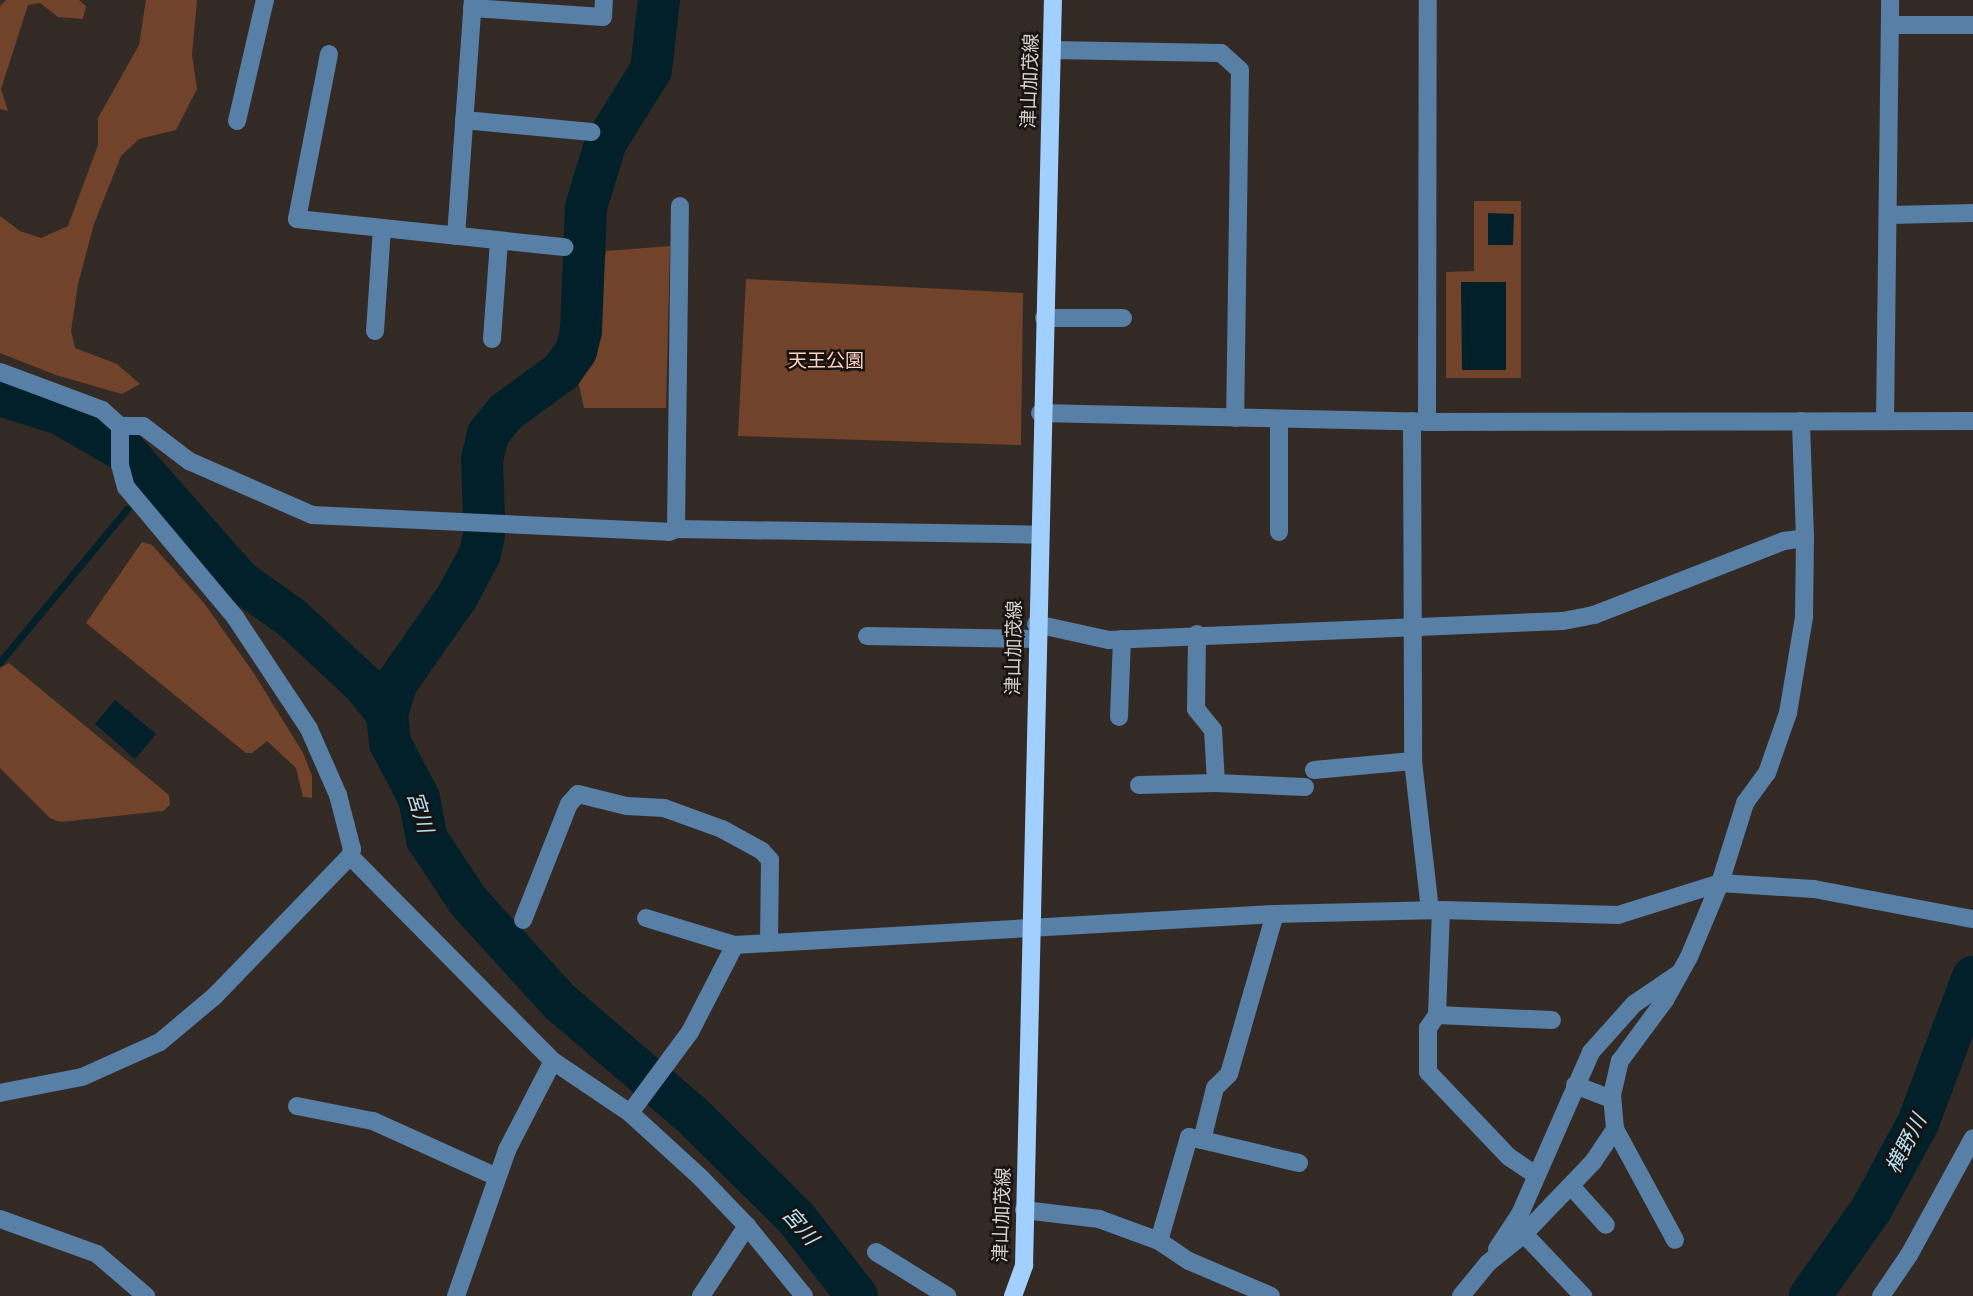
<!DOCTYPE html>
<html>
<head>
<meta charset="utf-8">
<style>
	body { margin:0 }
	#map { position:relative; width:1973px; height:1296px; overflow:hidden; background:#332a25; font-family:Cabin,"Noto Sans JP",sans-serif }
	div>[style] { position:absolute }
	.green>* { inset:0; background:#72432b }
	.water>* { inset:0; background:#01202a }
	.stream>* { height:7px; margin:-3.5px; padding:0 3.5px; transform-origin:3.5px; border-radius:3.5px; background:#01202a }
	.river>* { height:42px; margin:-21px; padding:0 21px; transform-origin:21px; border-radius:21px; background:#01202a }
	.minor>* { height:18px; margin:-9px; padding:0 9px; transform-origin:9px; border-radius:9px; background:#587fa5 }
	.major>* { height:18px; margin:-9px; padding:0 9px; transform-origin:9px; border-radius:9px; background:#a1d0ff }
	span { translate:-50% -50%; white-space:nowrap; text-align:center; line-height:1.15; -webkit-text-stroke:5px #181311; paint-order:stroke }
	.street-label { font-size:19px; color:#d6d0cd }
	.park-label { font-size:19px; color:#fbd2bf }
	.water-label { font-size:21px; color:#b4e0f3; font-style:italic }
</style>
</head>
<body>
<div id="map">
	<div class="green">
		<div style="clip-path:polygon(6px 0,79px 0,86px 6px,83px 19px,58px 17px,40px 3px,28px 5px,1px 89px,8px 111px,0 109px,0 6px)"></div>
		<div style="clip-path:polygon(146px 0,197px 0,192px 55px,197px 89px,176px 130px,139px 139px,121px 156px,94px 224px,78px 284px,71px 331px,75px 348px,117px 364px,140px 384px,122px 394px,56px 375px,0 353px,0 216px,20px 231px,41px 238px,68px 226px,98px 145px,98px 118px,139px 45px)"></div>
		<div style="clip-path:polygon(1474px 201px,1521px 201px,1521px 378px,1446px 378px,1446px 272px,1474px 271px)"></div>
		<div style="clip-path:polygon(670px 246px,666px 408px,584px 408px,575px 367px,593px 333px,606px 251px)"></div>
		<div style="clip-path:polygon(746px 279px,1023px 293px,1021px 445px,738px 436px)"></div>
		<div style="clip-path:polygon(142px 542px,152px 545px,204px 603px,253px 672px,303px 753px,312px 776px,312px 798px,303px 797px,296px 768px,267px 741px,252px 753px,246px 753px,86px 623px)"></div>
		<div style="clip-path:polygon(9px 663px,169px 795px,170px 805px,163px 811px,60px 822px,50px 818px,0 768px,0 668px)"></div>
	</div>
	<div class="water">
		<div style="clip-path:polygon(1488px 213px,1514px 214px,1513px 245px,1488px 245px)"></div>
		<div style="clip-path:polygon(1461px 282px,1506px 282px,1506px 370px,1462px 370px)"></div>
		<div style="clip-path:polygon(115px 700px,156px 734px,135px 759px,95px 724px)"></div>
	</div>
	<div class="stream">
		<div style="left:0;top:662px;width:199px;rotate:-50.3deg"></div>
	</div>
	<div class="river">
		<div style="left:0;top:395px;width:63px;rotate:17.6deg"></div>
		<div style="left:60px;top:414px;width:76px;rotate:29.9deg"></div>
		<div style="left:126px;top:452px;width:172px;rotate:48.5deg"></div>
		<div style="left:240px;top:581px;width:64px;rotate:35.4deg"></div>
		<div style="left:292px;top:618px;width:100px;rotate:43deg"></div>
		<div style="left:365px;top:686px;width:36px;rotate:52deg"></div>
		<div style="left:387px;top:714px;width:29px;rotate:84deg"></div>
		<div style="left:390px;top:743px;width:62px;rotate:62.2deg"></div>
		<div style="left:419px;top:798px;width:42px;rotate:79deg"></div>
		<div style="left:427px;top:839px;width:74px;rotate:56.5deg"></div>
		<div style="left:468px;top:901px;width:137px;rotate:47.7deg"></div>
		<div style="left:560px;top:1002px;width:174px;rotate:40.6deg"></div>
		<div style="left:692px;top:1115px;width:146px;rotate:44.7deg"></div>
		<div style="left:796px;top:1218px;width:99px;rotate:52deg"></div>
		<div style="left:484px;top:516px;width:56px;rotate:-92deg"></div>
		<div style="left:482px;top:460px;width:27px;rotate:-77deg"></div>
		<div style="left:488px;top:434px;width:28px;rotate:-51deg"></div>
		<div style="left:506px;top:412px;width:69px;rotate:-36.2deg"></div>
		<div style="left:562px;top:371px;width:24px;rotate:-55deg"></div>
		<div style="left:576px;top:351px;width:21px;rotate:-76deg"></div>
		<div style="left:581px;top:331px;width:124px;rotate:-87.7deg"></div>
		<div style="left:586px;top:207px;width:68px;rotate:-72.9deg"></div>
		<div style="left:606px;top:142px;width:85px;rotate:-58deg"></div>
		<div style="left:651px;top:70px;width:70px;rotate:-83.5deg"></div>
		<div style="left:387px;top:714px;width:31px;rotate:-73deg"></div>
		<div style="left:396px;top:684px;width:106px;rotate:-55deg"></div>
		<div style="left:457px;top:597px;width:49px;rotate:-61.9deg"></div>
		<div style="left:480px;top:554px;width:19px;rotate:-78deg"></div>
		<div style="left:1810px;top:1296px;width:108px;rotate:-54.8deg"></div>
		<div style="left:1872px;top:1208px;width:97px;rotate:-61.6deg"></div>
		<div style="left:1918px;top:1123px;width:156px;rotate:-69.4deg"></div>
	</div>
	<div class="minor">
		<div style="left:472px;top:8px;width:131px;rotate:3.9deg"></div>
		<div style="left:603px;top:17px;width:17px;rotate:-87deg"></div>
		<div style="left:1890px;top:25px;width:83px"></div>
		<div style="left:1052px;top:50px;width:169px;rotate:1deg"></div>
		<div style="left:1221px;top:53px;width:25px;rotate:42deg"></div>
		<div style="left:1240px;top:70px;width:348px;rotate:90.8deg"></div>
		<div style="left:329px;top:54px;width:168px;rotate:101deg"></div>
		<div style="left:297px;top:219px;width:269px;rotate:6deg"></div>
		<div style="left:464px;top:120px;width:128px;rotate:5.4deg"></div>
		<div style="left:237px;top:121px;width:124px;rotate:-77deg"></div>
		<div style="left:1890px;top:215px;width:83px;rotate:-1.4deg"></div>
		<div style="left:456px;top:236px;width:237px;rotate:-85.9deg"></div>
		<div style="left:1044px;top:318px;width:79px"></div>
		<div style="left:375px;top:331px;width:103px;rotate:-86.1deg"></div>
		<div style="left:492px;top:339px;width:98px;rotate:-85.9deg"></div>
		<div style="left:0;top:372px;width:109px;rotate:20.4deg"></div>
		<div style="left:102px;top:410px;width:24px;rotate:42deg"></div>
		<div style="left:120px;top:426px;width:39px;rotate:90deg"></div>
		<div style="left:120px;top:465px;width:23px;rotate:75deg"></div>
		<div style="left:126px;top:487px;width:170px;rotate:50deg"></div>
		<div style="left:235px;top:617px;width:134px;rotate:56.5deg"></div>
		<div style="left:309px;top:729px;width:72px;rotate:66.3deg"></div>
		<div style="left:338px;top:795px;width:56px;rotate:75.5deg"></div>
		<div style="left:352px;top:849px;width:7px;rotate:106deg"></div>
		<div style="left:350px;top:856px;width:193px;rotate:134deg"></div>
		<div style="left:216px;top:995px;width:73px;rotate:140deg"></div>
		<div style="left:160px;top:1042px;width:85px;rotate:155.8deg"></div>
		<div style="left:82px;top:1077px;width:84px;rotate:169deg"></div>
		<div style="left:1040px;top:413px;width:387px;rotate:1.3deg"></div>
		<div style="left:1427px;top:422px;width:546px;rotate:-0.1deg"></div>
		<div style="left:1279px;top:419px;width:113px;rotate:90deg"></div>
		<div style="left:1412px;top:421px;width:340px;rotate:89.8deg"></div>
		<div style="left:1413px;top:761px;width:150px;rotate:83.5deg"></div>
		<div style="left:1885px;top:421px;width:421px;rotate:-89.3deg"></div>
		<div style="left:1427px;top:422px;width:422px;rotate:-89.9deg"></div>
		<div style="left:120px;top:426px;width:23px"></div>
		<div style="left:143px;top:426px;width:58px;rotate:37.3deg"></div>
		<div style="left:189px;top:461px;width:134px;rotate:23.7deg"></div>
		<div style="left:312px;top:515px;width:357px;rotate:2.7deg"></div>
		<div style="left:669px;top:532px;width:8px;rotate:-23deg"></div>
		<div style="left:676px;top:529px;width:362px;rotate:0.9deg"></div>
		<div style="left:676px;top:529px;width:323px;rotate:-89.3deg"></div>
		<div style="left:1036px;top:624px;width:75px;rotate:12.4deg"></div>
		<div style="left:1109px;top:640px;width:454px;rotate:-2.4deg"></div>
		<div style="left:1563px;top:621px;width:32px;rotate:-11deg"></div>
		<div style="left:1594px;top:615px;width:204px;rotate:-21.3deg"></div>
		<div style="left:1784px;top:541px;width:21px;rotate:-8deg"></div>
		<div style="left:1805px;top:538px;width:117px;rotate:-92deg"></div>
		<div style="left:867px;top:636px;width:168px;rotate:1deg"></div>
		<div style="left:1119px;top:717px;width:78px;rotate:-87.8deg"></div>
		<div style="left:1314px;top:770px;width:99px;rotate:-5.2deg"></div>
		<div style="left:1216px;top:783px;width:89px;rotate:2.6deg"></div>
		<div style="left:1139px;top:785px;width:77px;rotate:-1.5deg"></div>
		<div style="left:1216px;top:783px;width:53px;rotate:-93.2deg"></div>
		<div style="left:1213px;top:730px;width:27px;rotate:-129deg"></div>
		<div style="left:1196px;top:709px;width:75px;rotate:-89.2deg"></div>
		<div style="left:350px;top:856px;width:289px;rotate:45.3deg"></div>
		<div style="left:553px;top:1061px;width:93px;rotate:34deg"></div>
		<div style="left:630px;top:1113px;width:95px;rotate:42.4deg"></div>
		<div style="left:700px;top:1177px;width:68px;rotate:46.2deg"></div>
		<div style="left:747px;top:1226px;width:90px;rotate:50.8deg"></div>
		<div style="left:1441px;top:910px;width:105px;rotate:92.2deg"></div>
		<div style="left:1437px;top:1015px;width:16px;rotate:125deg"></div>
		<div style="left:1428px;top:1028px;width:44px;rotate:90deg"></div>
		<div style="left:1428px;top:1072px;width:117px;rotate:46.4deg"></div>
		<div style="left:1509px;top:1157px;width:32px;rotate:34deg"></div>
		<div style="left:646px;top:918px;width:93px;rotate:16.9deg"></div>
		<div style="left:523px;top:920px;width:125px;rotate:-68.4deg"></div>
		<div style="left:569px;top:804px;width:13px;rotate:-48deg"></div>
		<div style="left:578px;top:794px;width:50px;rotate:13.8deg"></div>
		<div style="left:627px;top:806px;width:37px;rotate:3deg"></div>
		<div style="left:664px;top:808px;width:62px;rotate:19.9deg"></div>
		<div style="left:722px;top:829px;width:46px;rotate:28.8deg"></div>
		<div style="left:762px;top:851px;width:12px;rotate:48deg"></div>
		<div style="left:770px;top:860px;width:82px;rotate:90.7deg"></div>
		<div style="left:1437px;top:1015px;width:115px;rotate:2.5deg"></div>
		<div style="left:1575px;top:1085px;width:40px;rotate:21deg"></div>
		<div style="left:297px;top:1106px;width:77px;rotate:11.2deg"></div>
		<div style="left:373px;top:1121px;width:136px;rotate:24.3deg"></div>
		<div style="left:630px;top:1113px;width:101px;rotate:-53.5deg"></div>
		<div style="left:690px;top:1032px;width:98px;rotate:-62.7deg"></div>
		<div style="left:735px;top:945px;width:541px;rotate:-3.29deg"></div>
		<div style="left:1275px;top:914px;width:166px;rotate:-1.4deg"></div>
		<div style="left:1441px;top:910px;width:177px;rotate:1.6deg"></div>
		<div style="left:1618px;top:915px;width:107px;rotate:-17.4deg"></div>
		<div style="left:1720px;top:883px;width:94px;rotate:3.7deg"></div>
		<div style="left:1814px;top:889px;width:162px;rotate:10.7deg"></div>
		<div style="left:1615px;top:1129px;width:126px;rotate:61.6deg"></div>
		<div style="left:1202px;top:1140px;width:54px;rotate:-76deg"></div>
		<div style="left:1215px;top:1088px;width:20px;rotate:-45deg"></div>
		<div style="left:1229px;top:1074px;width:166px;rotate:-74deg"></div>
		<div style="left:1571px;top:1186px;width:52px;rotate:48.1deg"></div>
		<div style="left:1024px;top:1210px;width:76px;rotate:6.8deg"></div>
		<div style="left:1099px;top:1219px;width:64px;rotate:20.1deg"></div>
		<div style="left:1159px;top:1241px;width:36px;rotate:34deg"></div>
		<div style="left:1189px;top:1261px;width:89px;rotate:23.1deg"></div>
		<div style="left:0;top:1219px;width:103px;rotate:19.8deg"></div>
		<div style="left:97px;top:1254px;width:65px;rotate:40.6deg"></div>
		<div style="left:1524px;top:1234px;width:86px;rotate:46.4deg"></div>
		<div style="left:1159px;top:1241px;width:108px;rotate:-73.9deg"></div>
		<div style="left:1189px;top:1137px;width:113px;rotate:13.3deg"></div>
		<div style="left:1497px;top:1249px;width:42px;rotate:-56.7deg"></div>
		<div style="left:1520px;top:1214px;width:177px;rotate:-66.3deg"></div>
		<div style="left:1591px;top:1052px;width:64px;rotate:-48.1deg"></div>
		<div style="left:1634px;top:1004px;width:53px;rotate:-34.3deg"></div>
		<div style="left:876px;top:1252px;width:84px;rotate:31.8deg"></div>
		<div style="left:456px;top:1296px;width:155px;rotate:-70.7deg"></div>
		<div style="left:507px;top:1150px;width:100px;rotate:-62.7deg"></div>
		<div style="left:701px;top:1296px;width:84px;rotate:-56.7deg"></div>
		<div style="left:1461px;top:1296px;width:43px;rotate:-50.7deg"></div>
		<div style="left:1488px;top:1263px;width:46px;rotate:-38.9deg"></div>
		<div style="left:1524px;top:1234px;width:100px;rotate:-46.2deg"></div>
		<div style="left:1593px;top:1162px;width:40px;rotate:-56deg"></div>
		<div style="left:1615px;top:1129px;width:34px;rotate:-95deg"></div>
		<div style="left:1612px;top:1095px;width:35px;rotate:-77deg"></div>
		<div style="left:1620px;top:1061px;width:76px;rotate:-53.6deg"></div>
		<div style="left:1665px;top:1000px;width:49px;rotate:-60.8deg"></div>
		<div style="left:1689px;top:957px;width:80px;rotate:-67.3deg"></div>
		<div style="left:1720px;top:883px;width:84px;rotate:-72.6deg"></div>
		<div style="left:1745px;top:803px;width:37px;rotate:-54deg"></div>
		<div style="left:1767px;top:773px;width:64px;rotate:-70.7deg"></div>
		<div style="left:1788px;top:713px;width:97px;rotate:-80.5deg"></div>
		<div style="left:1804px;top:617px;width:79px;rotate:-89.3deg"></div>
		<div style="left:1881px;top:1296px;width:50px;rotate:-55.7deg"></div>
		<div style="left:1909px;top:1255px;width:133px;rotate:-61.3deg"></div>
	</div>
	<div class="major">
		<div style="left:1013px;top:1296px;width:33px;rotate:-70deg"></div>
		<div style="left:1024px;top:1265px;width:1265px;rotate:-88.69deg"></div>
	</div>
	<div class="street-label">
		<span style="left:1030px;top:81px;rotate:-88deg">津山加茂線</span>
		<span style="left:1014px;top:648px;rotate:-89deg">津山加茂線</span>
		<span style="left:1002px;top:1215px;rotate:-88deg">津山加茂線</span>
	</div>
	<div class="park-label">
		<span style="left:826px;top:361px">天王公園</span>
	</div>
	<div class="water-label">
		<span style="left:420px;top:812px;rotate:73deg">宮川</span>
		<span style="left:1906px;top:1144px;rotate:-63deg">横野川</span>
		<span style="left:800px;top:1226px;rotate:49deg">宮川</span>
	</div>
</div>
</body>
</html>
